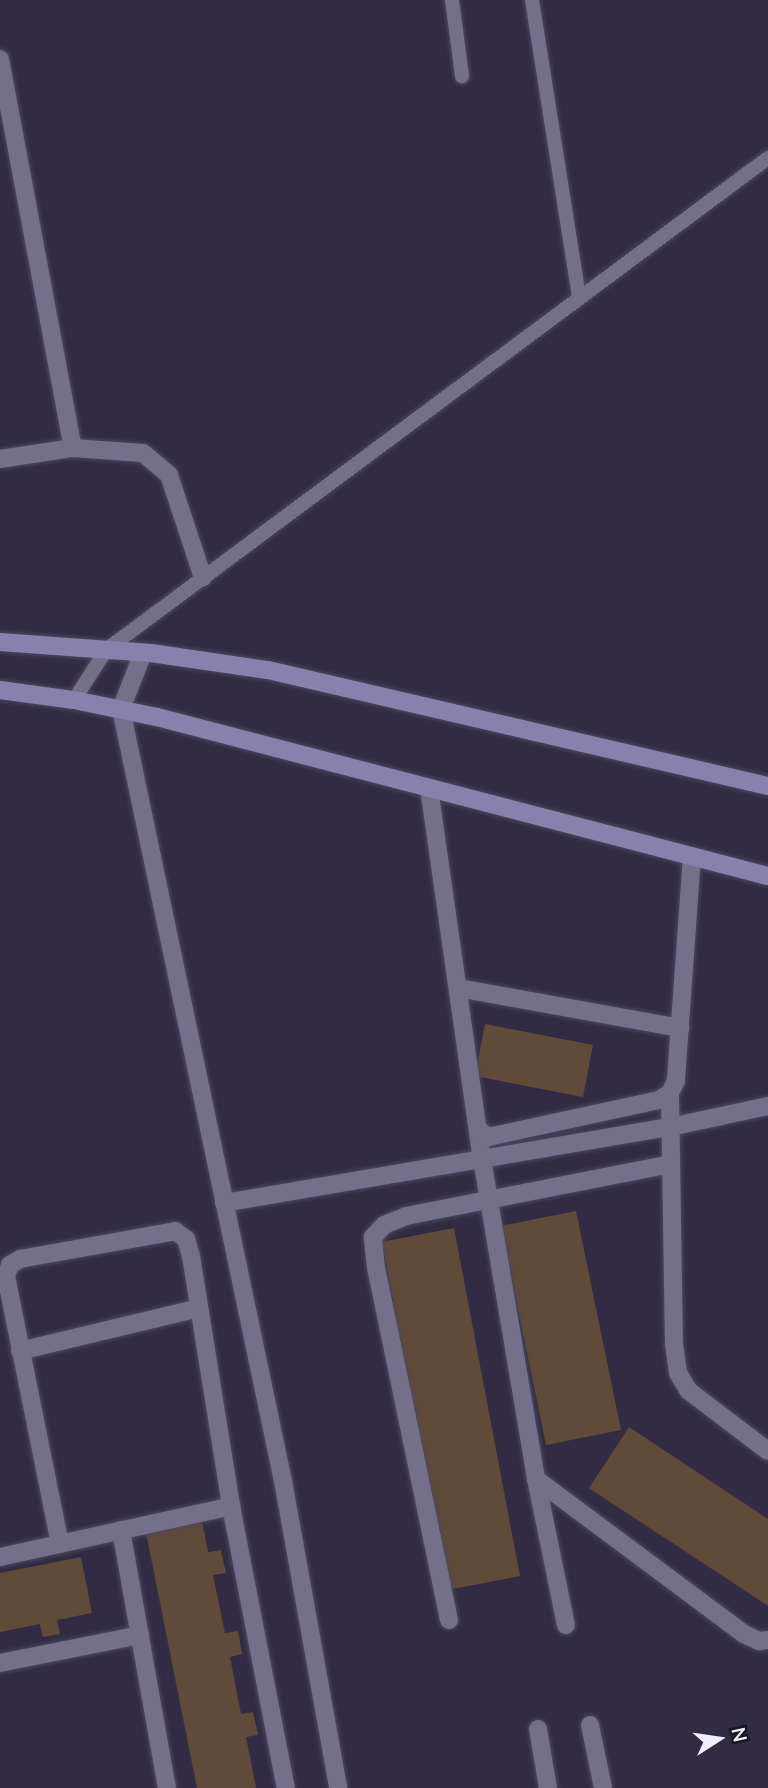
<!DOCTYPE html>
<html>
<head>
<meta charset="utf-8">
<style>
	body { margin:0 }
	#map { position:relative; width:768px; height:1788px; overflow:hidden; background:#312c44; font-family:Mulish,sans-serif }
	div>[style] { position:absolute }
	.building>* { inset:0; background:#614b38 }
	.roads { filter:drop-shadow(0 0 2px #4d485d) drop-shadow(0 0 2px #4d485d) }
	.service>* { height:14px; margin:-7px; padding:0 7px; transform-origin:7px; border-radius:7px; background:#746f8b }
	.minor>* { height:18px; margin:-9px; padding:0 9px; transform-origin:9px; border-radius:9px; background:#746f8b }
	.secondary>* { height:18px; margin:-9px; padding:0 9px; transform-origin:9px; border-radius:9px; background:#8880ad }
	span { translate:-50% -50%; white-space:nowrap; text-align:center; line-height:1.15; -webkit-text-stroke:5px #181721; paint-order:stroke }
	.north { position:absolute; left:684px; top:1704px; width:70px; height:70px; -webkit-text-stroke:5px #181721; paint-order:stroke; rotate:78deg; font-size:19px; font-weight:700; line-height:28px; text-align:center; color:#f0edfd }
	.north::after { content:''; display:block; margin:auto; width:24px; height:32px; background:#f0edfd; clip-path:polygon(50% 0,100% 100%,50% 72%,0 100%) }
</style>
</head>
<body>
<div id="map">
	<div class="building">
		<div style="clip-path:polygon(485px 1024px,593px 1045px,583px 1097px,475px 1076px)"></div>
		<div style="clip-path:polygon(576px 1211px,621px 1430px,546px 1445px,501px 1226px)"></div>
		<div style="clip-path:polygon(454px 1228px,520px 1576px,447px 1590px,382px 1242px)"></div>
		<div style="clip-path:polygon(629px 1427px,768px 1519px,768px 1606px,589px 1488px)"></div>
		<div style="clip-path:polygon(202px 1521px,208px 1552px,221px 1550px,226px 1573px,213px 1575px,225px 1633px,238px 1631px,242px 1654px,230px 1657px,241px 1714px,253px 1712px,258px 1735px,246px 1737px,256px 1788px,197px 1788px,146px 1533px)"></div>
		<div style="clip-path:polygon(81px 1557px,92px 1613px,57px 1620px,60px 1634px,43px 1637px,40px 1624px,0 1632px,0 1573px)"></div>
	</div>
	<div class="roads">
		<div class="service">
			<div style="left:452px;top:0;width:77px;rotate:82.5deg"></div>
			<div style="left:532px;top:0;width:302px;rotate:81deg"></div>
			<div style="left:74px;top:700px;width:59px;rotate:-57.4deg"></div>
			<div style="left:106px;top:650px;width:825px;rotate:-36.62deg"></div>
		</div>
		<div class="minor">
			<div style="left:0;top:59px;width:396px;rotate:79.4deg"></div>
			<div style="left:73px;top:448px;width:70px;rotate:4.1deg"></div>
			<div style="left:143px;top:453px;width:34px;rotate:40deg"></div>
			<div style="left:169px;top:475px;width:108px;rotate:71.7deg"></div>
			<div style="left:0;top:459px;width:74px;rotate:-8.6deg"></div>
			<div style="left:143px;top:653px;width:60px;rotate:111.4deg"></div>
			<div style="left:121px;top:709px;width:789px;rotate:78.15deg"></div>
			<div style="left:283px;top:1481px;width:312px;rotate:79.8deg"></div>
			<div style="left:429px;top:788px;width:375px;rotate:81.9deg"></div>
			<div style="left:482px;top:1159px;width:325px;rotate:80.4deg"></div>
			<div style="left:536px;top:1479px;width:149px;rotate:78.4deg"></div>
			<div style="left:692px;top:856px;width:226px;rotate:94.1deg"></div>
			<div style="left:676px;top:1081px;width:13px;rotate:117deg"></div>
			<div style="left:670px;top:1093px;width:251px;rotate:89.1deg"></div>
			<div style="left:674px;top:1344px;width:29px;rotate:82deg"></div>
			<div style="left:678px;top:1373px;width:21px;rotate:59deg"></div>
			<div style="left:689px;top:1391px;width:99px;rotate:37.2deg"></div>
			<div style="left:458px;top:988px;width:226px;rotate:10.2deg"></div>
			<div style="left:478px;top:1129px;width:13px;rotate:39deg"></div>
			<div style="left:488px;top:1137px;width:175px;rotate:-12.2deg"></div>
			<div style="left:659px;top:1100px;width:13px;rotate:-32deg"></div>
			<div style="left:224px;top:1203px;width:452px;rotate:-9.7deg"></div>
			<div style="left:670px;top:1127px;width:100px;rotate:-12.1deg"></div>
			<div style="left:20px;top:1351px;width:184px;rotate:-13.5deg"></div>
			<div style="left:536px;top:1479px;width:259px;rotate:36.7deg"></div>
			<div style="left:744px;top:1634px;width:17px;rotate:25deg"></div>
			<div style="left:759px;top:1641px;width:9px;rotate:-6deg"></div>
			<div style="left:121px;top:1530px;width:262px;rotate:79.9deg"></div>
			<div style="left:60px;top:1544px;width:273px;rotate:-101.4deg"></div>
			<div style="left:6px;top:1276px;width:12px;rotate:-70deg"></div>
			<div style="left:10px;top:1265px;width:12px;rotate:-31deg"></div>
			<div style="left:20px;top:1259px;width:158px;rotate:-10.2deg"></div>
			<div style="left:175px;top:1231px;width:14px;rotate:36deg"></div>
			<div style="left:186px;top:1239px;width:18px;rotate:74deg"></div>
			<div style="left:191px;top:1256px;width:253px;rotate:80.9deg"></div>
			<div style="left:231px;top:1506px;width:287px;rotate:79deg"></div>
			<div style="left:0;top:1557px;width:237px;rotate:-12.4deg"></div>
			<div style="left:449px;top:1620px;width:359px;rotate:-101.7deg"></div>
			<div style="left:376px;top:1268px;width:31px;rotate:-96deg"></div>
			<div style="left:373px;top:1237px;width:16px;rotate:-47deg"></div>
			<div style="left:384px;top:1225px;width:24px;rotate:-22deg"></div>
			<div style="left:406px;top:1216px;width:270px;rotate:-11.1deg"></div>
			<div style="left:0;top:1663px;width:143px;rotate:-11.3deg"></div>
			<div style="left:590px;top:1725px;width:64px;rotate:78.3deg"></div>
			<div style="left:538px;top:1729px;width:60px;rotate:80.4deg"></div>
		</div>
		<div class="secondary">
			<div style="left:0;top:642px;width:151px;rotate:4.2deg"></div>
			<div style="left:151px;top:653px;width:118px;rotate:8.3deg"></div>
			<div style="left:268px;top:670px;width:513px;rotate:13.06deg"></div>
			<div style="left:0;top:690px;width:75px;rotate:7.7deg"></div>
			<div style="left:74px;top:700px;width:85px;rotate:11.6deg"></div>
			<div style="left:157px;top:717px;width:631px;rotate:14.59deg"></div>
		</div>
	</div>
	<div class="north">N</div>
</div>
</body>
</html>
